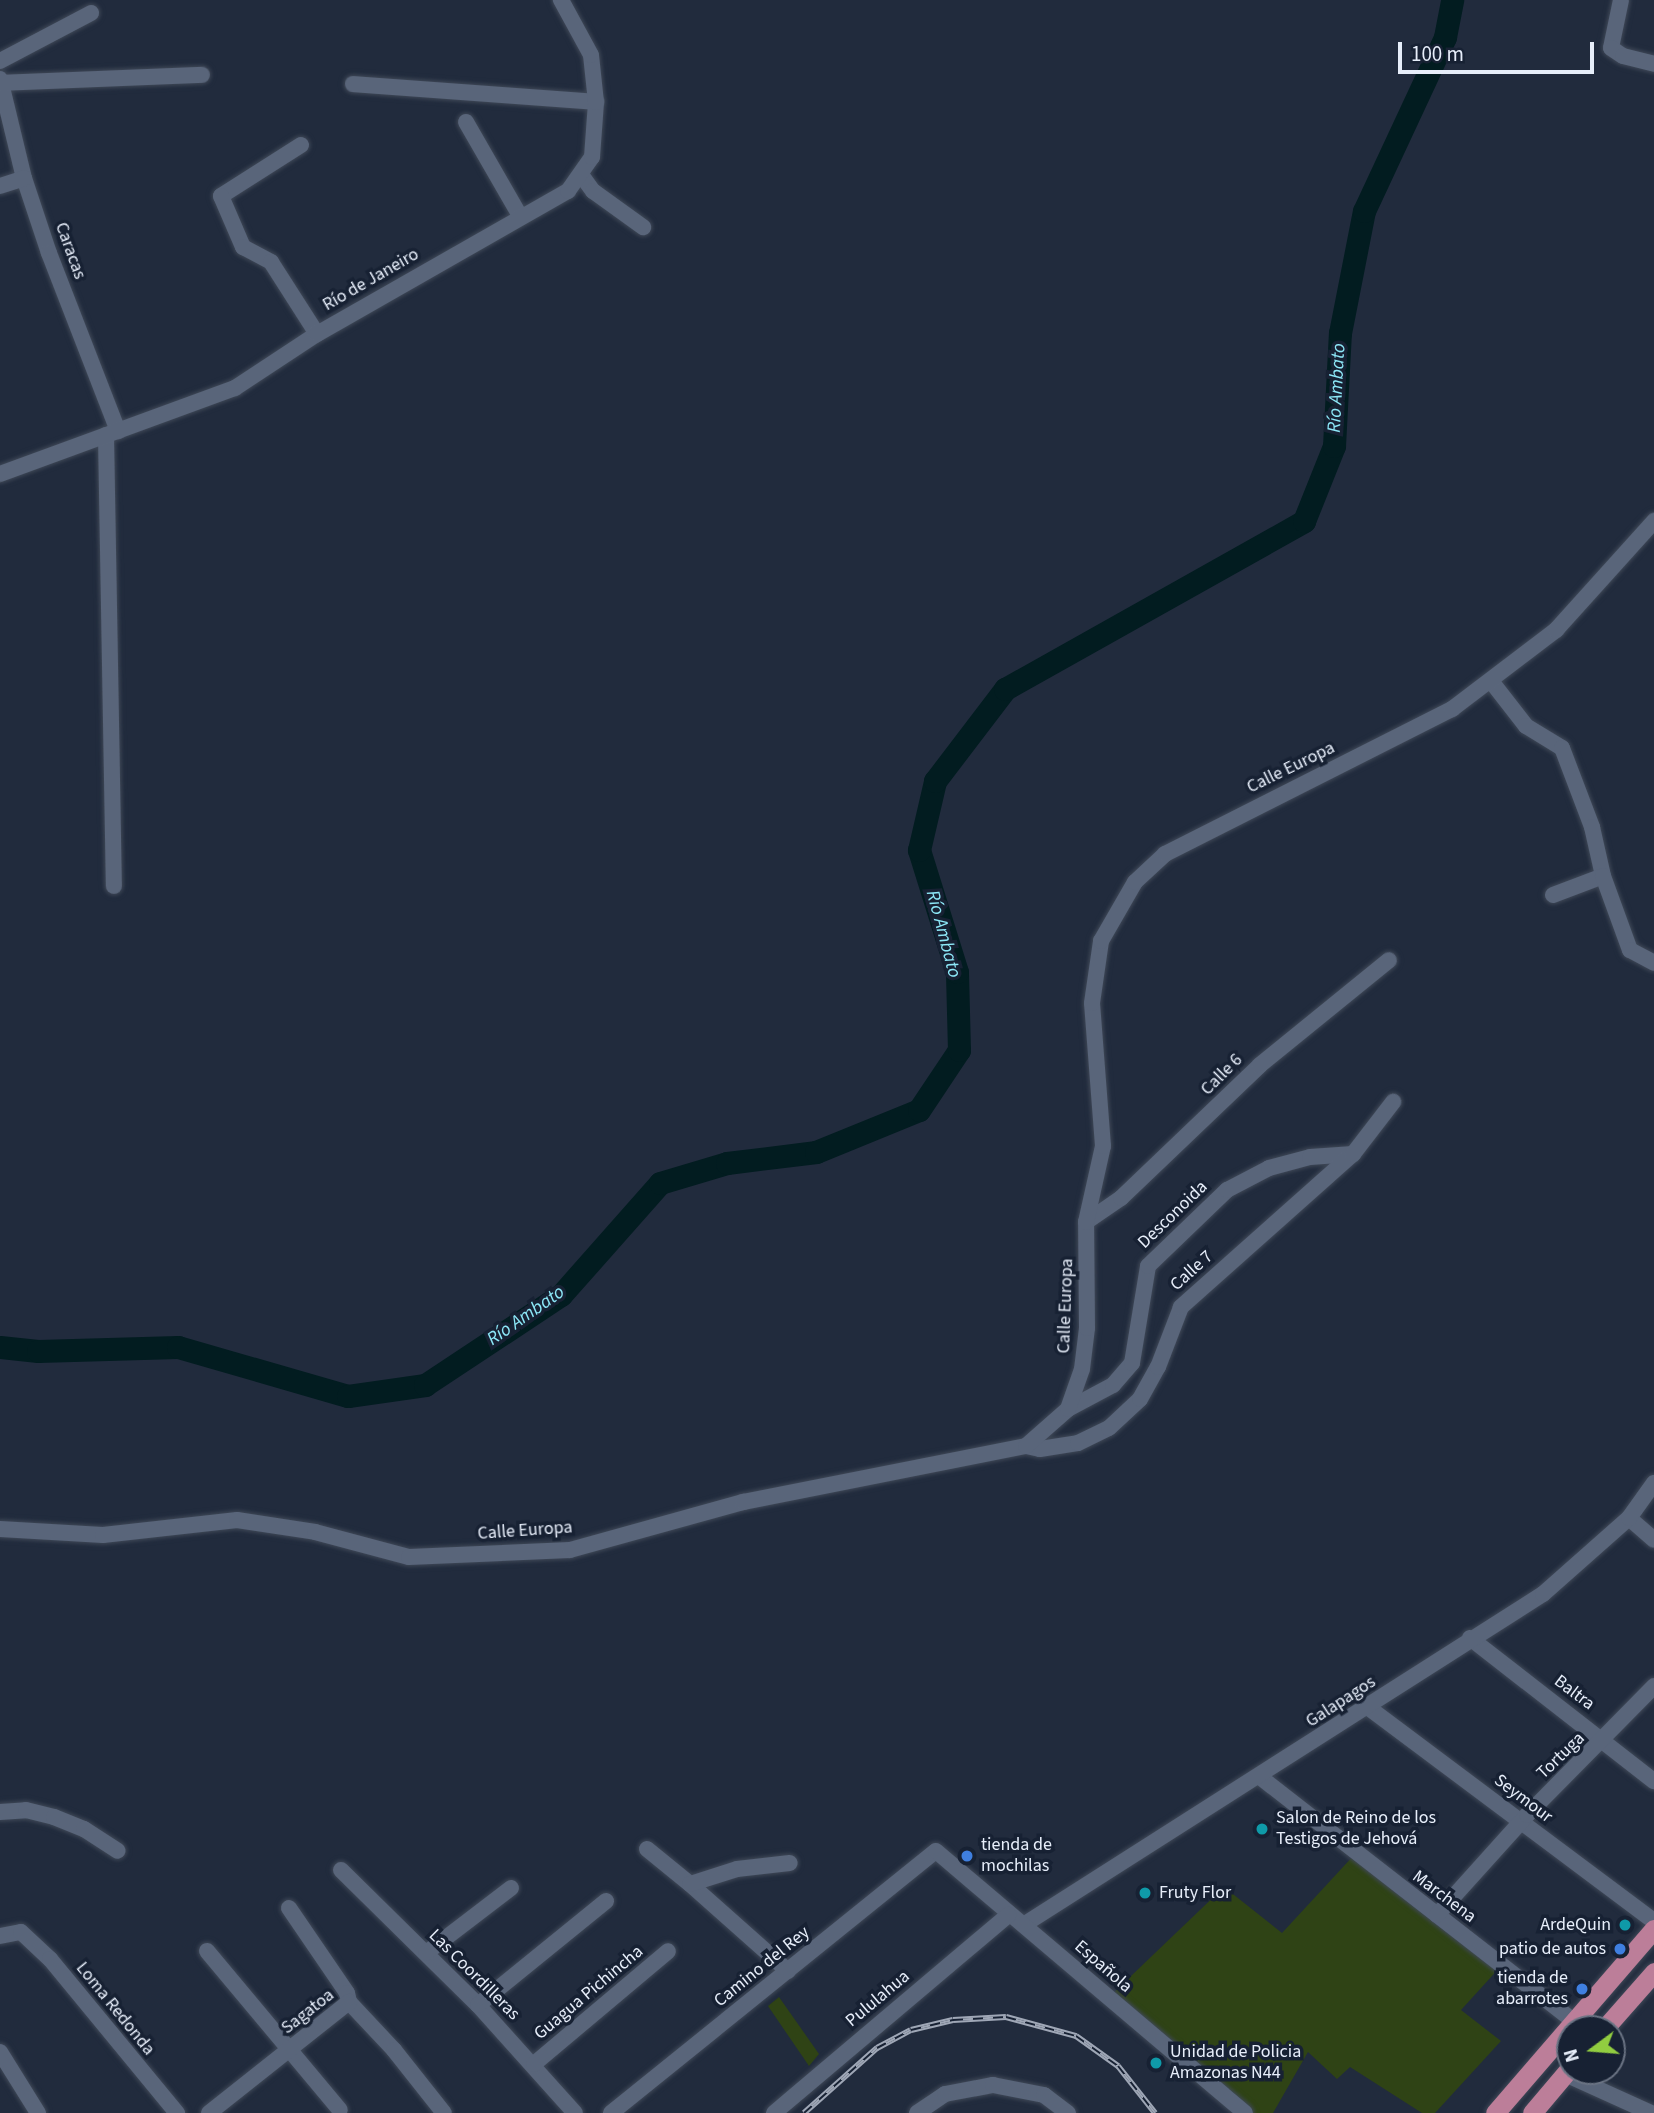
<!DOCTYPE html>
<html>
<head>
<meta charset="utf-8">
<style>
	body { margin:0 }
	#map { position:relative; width:1654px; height:2113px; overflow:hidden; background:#212b3d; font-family:"Source Sans 3",sans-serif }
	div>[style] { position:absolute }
	.green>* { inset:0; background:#2f4315 }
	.river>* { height:23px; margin:-11.5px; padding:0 11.5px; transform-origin:11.5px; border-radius:11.5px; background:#021c20 }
	.roads { filter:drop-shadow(0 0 2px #3f4857) drop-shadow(0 0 2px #3f4857) }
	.minor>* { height:16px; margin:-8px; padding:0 8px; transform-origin:8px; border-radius:8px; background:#59657a }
	.major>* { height:19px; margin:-9.5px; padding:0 9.5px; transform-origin:9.5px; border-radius:9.5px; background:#bc7e99 }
	.rail>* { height:6px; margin-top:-3px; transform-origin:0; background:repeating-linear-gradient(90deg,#172133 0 10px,#9fa7b6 0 20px); box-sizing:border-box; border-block:2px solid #9fa7b6 }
	.dots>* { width:19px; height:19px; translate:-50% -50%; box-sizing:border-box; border:4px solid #172133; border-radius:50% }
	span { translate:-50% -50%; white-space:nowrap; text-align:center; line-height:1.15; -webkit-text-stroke:7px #172133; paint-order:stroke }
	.street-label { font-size:18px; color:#e7eefa }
	.poi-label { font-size:18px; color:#e7eefa }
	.left { translate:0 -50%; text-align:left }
	.right { translate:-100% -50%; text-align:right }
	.water-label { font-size:19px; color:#8de8f8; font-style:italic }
	.north { position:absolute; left:1556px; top:2015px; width:70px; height:70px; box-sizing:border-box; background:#172133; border:2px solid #6a7383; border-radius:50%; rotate:254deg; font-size:19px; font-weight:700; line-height:28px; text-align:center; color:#e7eefa }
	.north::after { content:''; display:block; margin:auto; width:24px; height:32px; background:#91cd40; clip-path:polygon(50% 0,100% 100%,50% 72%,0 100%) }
	.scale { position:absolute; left:1398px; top:42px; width:196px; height:32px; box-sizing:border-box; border:4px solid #e7eefa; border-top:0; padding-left:9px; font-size:21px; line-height:24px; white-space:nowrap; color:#e7eefa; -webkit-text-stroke:5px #172133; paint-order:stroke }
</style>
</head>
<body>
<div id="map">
	<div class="green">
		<div style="clip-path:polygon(1355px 1854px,1502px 1965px,1461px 2010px,1501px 2041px,1435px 2113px,1422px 2113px,1350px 2067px,1337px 2079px,1308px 2052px,1273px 2113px,1245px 2113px,1108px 1998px,1224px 1887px,1282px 1933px)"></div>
		<div style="clip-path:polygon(779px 1997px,819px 2054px,809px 2066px,768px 2006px)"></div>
	</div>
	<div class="river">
		<div style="left:0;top:1347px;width:38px;rotate:6deg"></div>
		<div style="left:38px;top:1351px;width:140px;rotate:-1.6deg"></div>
		<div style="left:178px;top:1347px;width:177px;rotate:16.1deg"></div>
		<div style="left:348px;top:1396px;width:78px;rotate:-8.1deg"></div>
		<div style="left:425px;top:1385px;width:163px;rotate:-33.5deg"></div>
		<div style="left:561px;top:1295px;width:149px;rotate:-48.5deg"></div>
		<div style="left:660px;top:1183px;width:70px;rotate:-16.6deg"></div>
		<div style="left:727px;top:1163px;width:90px;rotate:-7deg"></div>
		<div style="left:816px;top:1152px;width:111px;rotate:-22.2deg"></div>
		<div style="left:919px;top:1110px;width:72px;rotate:-56.3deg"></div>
		<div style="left:959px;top:1050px;width:78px;rotate:-91.5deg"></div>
		<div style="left:957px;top:972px;width:128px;rotate:-107.3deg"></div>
		<div style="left:919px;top:850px;width:71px;rotate:-76.9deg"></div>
		<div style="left:935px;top:781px;width:116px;rotate:-52.7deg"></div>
		<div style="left:1005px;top:689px;width:343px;rotate:-29.3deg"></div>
		<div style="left:1304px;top:521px;width:81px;rotate:-68.2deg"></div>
		<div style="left:1334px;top:446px;width:113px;rotate:-87deg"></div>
		<div style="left:1340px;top:333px;width:124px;rotate:-78.9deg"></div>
		<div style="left:1364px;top:211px;width:192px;rotate:-65deg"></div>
		<div style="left:1445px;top:37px;width:38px;rotate:-79deg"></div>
	</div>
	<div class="roads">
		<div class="minor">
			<div style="left:1621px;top:0;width:49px;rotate:101.8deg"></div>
			<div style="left:1611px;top:48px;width:14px;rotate:34deg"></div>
			<div style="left:1623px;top:56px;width:32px;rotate:14deg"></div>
			<div style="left:0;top:61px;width:103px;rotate:-27.8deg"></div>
			<div style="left:0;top:79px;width:102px;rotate:76.4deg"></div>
			<div style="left:24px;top:178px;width:79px;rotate:71.6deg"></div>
			<div style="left:49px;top:253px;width:191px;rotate:68.8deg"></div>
			<div style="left:0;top:83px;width:202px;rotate:-2.3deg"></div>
			<div style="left:353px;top:84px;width:244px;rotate:4.2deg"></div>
			<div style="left:466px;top:122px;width:108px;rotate:60.1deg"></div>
			<div style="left:301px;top:145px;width:95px;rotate:147.5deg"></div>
			<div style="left:221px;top:196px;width:56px;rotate:66.7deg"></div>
			<div style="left:243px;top:247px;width:32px;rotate:28deg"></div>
			<div style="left:271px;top:262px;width:85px;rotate:57.4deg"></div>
			<div style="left:582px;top:176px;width:19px;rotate:54deg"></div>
			<div style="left:593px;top:191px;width:62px;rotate:35.8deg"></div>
			<div style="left:0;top:186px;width:25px;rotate:-18deg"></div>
			<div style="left:106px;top:435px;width:451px;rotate:89deg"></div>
			<div style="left:0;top:474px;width:250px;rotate:-20.1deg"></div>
			<div style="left:235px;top:388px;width:98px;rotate:-33.4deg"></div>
			<div style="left:317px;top:334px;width:289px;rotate:-29.7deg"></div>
			<div style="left:568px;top:191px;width:42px;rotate:-54.8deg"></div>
			<div style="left:592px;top:157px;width:55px;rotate:-85.8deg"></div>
			<div style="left:596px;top:102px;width:47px;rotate:-96.1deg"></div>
			<div style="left:591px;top:55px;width:63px;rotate:-118.6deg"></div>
			<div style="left:1491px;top:681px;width:57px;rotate:52.1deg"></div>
			<div style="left:1526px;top:726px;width:42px;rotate:31.4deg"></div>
			<div style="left:1562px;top:748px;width:85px;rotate:69.2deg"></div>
			<div style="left:1592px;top:827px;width:50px;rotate:77.3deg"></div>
			<div style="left:1553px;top:895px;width:53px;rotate:-20.8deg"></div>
			<div style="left:1603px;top:876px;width:79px;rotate:70deg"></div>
			<div style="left:1630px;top:950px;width:27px;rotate:28deg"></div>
			<div style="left:1086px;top:1222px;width:42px;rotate:-34.4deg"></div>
			<div style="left:1121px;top:1198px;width:192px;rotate:-43.7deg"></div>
			<div style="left:1260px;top:1065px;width:166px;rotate:-39.1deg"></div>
			<div style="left:1068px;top:1409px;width:51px;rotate:-28.1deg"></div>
			<div style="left:1113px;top:1385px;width:29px;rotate:-49deg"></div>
			<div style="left:1132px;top:1363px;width:98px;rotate:-80.6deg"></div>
			<div style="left:1148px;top:1266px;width:110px;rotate:-43.9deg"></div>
			<div style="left:1227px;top:1190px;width:47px;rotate:-27.6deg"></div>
			<div style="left:1269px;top:1168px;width:42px;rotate:-15deg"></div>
			<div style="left:1310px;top:1157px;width:43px;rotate:-4deg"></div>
			<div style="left:1026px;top:1446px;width:14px;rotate:12deg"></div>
			<div style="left:1040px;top:1449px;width:38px;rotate:-9deg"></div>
			<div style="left:1078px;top:1443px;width:34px;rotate:-26deg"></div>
			<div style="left:1109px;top:1428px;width:42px;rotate:-43.1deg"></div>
			<div style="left:1140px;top:1399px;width:37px;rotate:-61deg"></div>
			<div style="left:1158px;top:1367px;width:64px;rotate:-69deg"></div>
			<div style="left:1181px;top:1307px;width:230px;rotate:-41.7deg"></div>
			<div style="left:1353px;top:1154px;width:66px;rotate:-52.4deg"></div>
			<div style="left:1629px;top:1518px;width:33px;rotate:41deg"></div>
			<div style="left:0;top:1529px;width:103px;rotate:3.3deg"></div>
			<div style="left:103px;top:1535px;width:135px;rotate:-6.4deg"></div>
			<div style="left:237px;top:1520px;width:79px;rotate:8.7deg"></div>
			<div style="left:315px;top:1532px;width:97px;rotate:14.9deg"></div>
			<div style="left:409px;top:1557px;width:161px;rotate:-2.5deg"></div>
			<div style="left:570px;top:1550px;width:180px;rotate:-15.5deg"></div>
			<div style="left:743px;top:1502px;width:288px;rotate:-11.2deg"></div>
			<div style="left:1026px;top:1446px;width:56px;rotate:-41.4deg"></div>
			<div style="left:1068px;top:1409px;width:42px;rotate:-70.7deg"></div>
			<div style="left:1082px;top:1369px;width:41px;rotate:-83deg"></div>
			<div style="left:1087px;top:1328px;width:106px;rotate:-90.5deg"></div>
			<div style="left:1086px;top:1222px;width:78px;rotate:-77.4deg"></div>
			<div style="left:1103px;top:1146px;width:143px;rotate:-94.4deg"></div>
			<div style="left:1092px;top:1003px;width:63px;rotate:-81.7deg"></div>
			<div style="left:1101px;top:941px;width:68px;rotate:-60deg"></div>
			<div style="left:1135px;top:882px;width:41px;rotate:-43deg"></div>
			<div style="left:1165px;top:854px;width:322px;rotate:-26.8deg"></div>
			<div style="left:1452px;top:709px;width:131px;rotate:-37.2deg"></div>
			<div style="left:1556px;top:630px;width:147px;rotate:-48deg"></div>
			<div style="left:1470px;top:1638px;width:233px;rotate:37.9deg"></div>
			<div style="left:1369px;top:1708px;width:356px;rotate:36.8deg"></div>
			<div style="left:1260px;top:1777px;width:397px;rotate:37.9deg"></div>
			<div style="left:0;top:1812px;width:26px;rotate:-4deg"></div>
			<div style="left:26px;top:1810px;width:29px;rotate:14deg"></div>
			<div style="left:54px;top:1817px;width:32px;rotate:22deg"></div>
			<div style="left:84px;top:1829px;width:40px;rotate:32.9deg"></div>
			<div style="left:647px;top:1849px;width:55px;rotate:39.1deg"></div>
			<div style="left:341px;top:1870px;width:192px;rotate:44.6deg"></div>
			<div style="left:478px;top:2005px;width:145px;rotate:48.1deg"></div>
			<div style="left:289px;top:1908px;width:103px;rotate:55.7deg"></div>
			<div style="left:347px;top:1993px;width:9px;rotate:77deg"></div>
			<div style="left:1437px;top:1915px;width:135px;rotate:-48deg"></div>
			<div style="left:1527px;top:1815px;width:181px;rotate:-45.4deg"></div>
			<div style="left:1025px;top:1924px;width:614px;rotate:-32.5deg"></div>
			<div style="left:1543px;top:1594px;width:115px;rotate:-41.5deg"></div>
			<div style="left:1629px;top:1518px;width:43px;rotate:-54.5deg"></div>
			<div style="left:0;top:1936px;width:21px;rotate:-11deg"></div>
			<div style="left:21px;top:1932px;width:40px;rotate:43deg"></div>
			<div style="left:50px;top:1959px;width:200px;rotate:50.5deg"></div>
			<div style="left:207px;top:1951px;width:207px;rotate:50.1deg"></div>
			<div style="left:426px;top:1953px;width:107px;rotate:-37.4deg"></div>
			<div style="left:788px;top:1971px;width:131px;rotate:-138.4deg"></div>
			<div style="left:690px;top:1884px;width:49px;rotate:-17.7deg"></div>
			<div style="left:737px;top:1869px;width:53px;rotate:-6.5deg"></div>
			<div style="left:349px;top:2002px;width:66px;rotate:46.8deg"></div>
			<div style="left:394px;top:2050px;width:80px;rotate:51.6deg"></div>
			<div style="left:478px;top:2005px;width:165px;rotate:-39.1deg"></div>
			<div style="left:0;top:2052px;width:72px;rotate:58.1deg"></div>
			<div style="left:534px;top:2064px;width:175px;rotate:-40.1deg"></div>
			<div style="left:1565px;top:2074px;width:94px;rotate:24.4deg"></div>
			<div style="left:209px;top:2113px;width:179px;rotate:-38.4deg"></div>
			<div style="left:611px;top:2113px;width:417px;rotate:-38.9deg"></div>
			<div style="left:936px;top:1851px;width:405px;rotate:40.3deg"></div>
			<div style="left:774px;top:2113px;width:307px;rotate:-40.2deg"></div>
			<div style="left:917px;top:2113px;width:34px;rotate:-34deg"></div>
			<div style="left:945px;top:2094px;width:49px;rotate:-10.6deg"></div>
			<div style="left:993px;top:2085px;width:52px;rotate:11.1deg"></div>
			<div style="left:1044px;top:2095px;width:30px;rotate:37deg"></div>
		</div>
		<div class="major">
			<div style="left:1604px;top:2029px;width:76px;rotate:-48.7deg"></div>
			<div style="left:1495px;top:2113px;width:243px;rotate:-49.2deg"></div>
			<div style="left:1532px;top:2113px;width:59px;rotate:-49.8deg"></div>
		</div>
	</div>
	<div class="rail">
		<div style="left:804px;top:2113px;width:98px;rotate:-41.7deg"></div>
		<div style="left:877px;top:2048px;width:38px;rotate:-28deg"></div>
		<div style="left:911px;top:2030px;width:43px;rotate:-13.4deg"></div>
		<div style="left:953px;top:2020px;width:53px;rotate:-3.2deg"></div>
		<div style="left:1006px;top:2017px;width:73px;rotate:15.2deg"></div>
		<div style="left:1076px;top:2036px;width:52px;rotate:35.5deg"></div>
		<div style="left:1118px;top:2066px;width:60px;rotate:51.8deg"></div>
	</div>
	<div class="dots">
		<div style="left:1262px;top:1829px;background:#0f9aa8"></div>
		<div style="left:967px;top:1856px;background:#3f7fe0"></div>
		<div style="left:1145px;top:1893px;background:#0f9aa8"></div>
		<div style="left:1625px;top:1925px;background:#0f9aa8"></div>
		<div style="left:1620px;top:1949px;background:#3f7fe0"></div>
		<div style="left:1582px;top:1989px;background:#3f7fe0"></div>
		<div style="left:1156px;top:2063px;background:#0f9aa8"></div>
	</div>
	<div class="street-label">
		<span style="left:70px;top:251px;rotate:70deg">Caracas</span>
		<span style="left:371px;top:280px;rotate:-30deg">Río de Janeiro</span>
		<span style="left:1291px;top:768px;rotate:-26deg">Calle Europa</span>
		<span style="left:1222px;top:1075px;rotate:-45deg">Calle 6</span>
		<span style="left:1173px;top:1215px;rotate:-44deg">Desconoida</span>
		<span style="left:1192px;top:1271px;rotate:-42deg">Calle 7</span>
		<span style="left:1066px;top:1306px;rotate:-88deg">Calle Europa</span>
		<span style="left:525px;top:1531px;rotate:-4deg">Calle Europa</span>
		<span style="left:1574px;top:1693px;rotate:37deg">Baltra</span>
		<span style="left:1341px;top:1702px;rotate:-33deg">Galapagos</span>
		<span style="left:1561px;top:1756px;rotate:-44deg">Tortuga</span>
		<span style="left:1523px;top:1799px;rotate:37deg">Seymour</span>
		<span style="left:1444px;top:1897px;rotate:37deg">Marchena</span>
		<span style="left:762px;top:1967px;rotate:-39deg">Camino del Rey</span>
		<span style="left:1103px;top:1967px;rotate:41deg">Española</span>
		<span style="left:474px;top:1975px;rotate:45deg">Las Coordilleras</span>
		<span style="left:589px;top:1993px;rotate:-40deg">Guagua Pichincha</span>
		<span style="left:878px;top:1999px;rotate:-40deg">Pululahua</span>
		<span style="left:115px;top:2009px;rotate:51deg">Loma Redonda</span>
		<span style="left:308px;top:2012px;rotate:-38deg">Sagatoa</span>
	</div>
	<div class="poi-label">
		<span class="left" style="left:1276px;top:1829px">Salon de Reino de los<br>Testigos de Jehová</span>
		<span class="left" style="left:981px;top:1856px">tienda de<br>mochilas</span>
		<span class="left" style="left:1159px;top:1893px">Fruty Flor</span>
		<span class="right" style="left:1611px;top:1925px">ArdeQuin</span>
		<span class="right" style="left:1606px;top:1949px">patio de autos</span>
		<span class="right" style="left:1568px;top:1989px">tienda de<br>abarrotes</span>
		<span class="left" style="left:1170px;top:2063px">Unidad de Policia<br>Amazonas N44</span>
	</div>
	<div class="water-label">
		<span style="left:1337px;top:388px;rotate:-87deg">Río Ambato</span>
		<span style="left:943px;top:934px;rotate:75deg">Río Ambato</span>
		<span style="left:526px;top:1316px;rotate:-35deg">Río Ambato</span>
	</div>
	<div class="north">N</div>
	<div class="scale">100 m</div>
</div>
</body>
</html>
